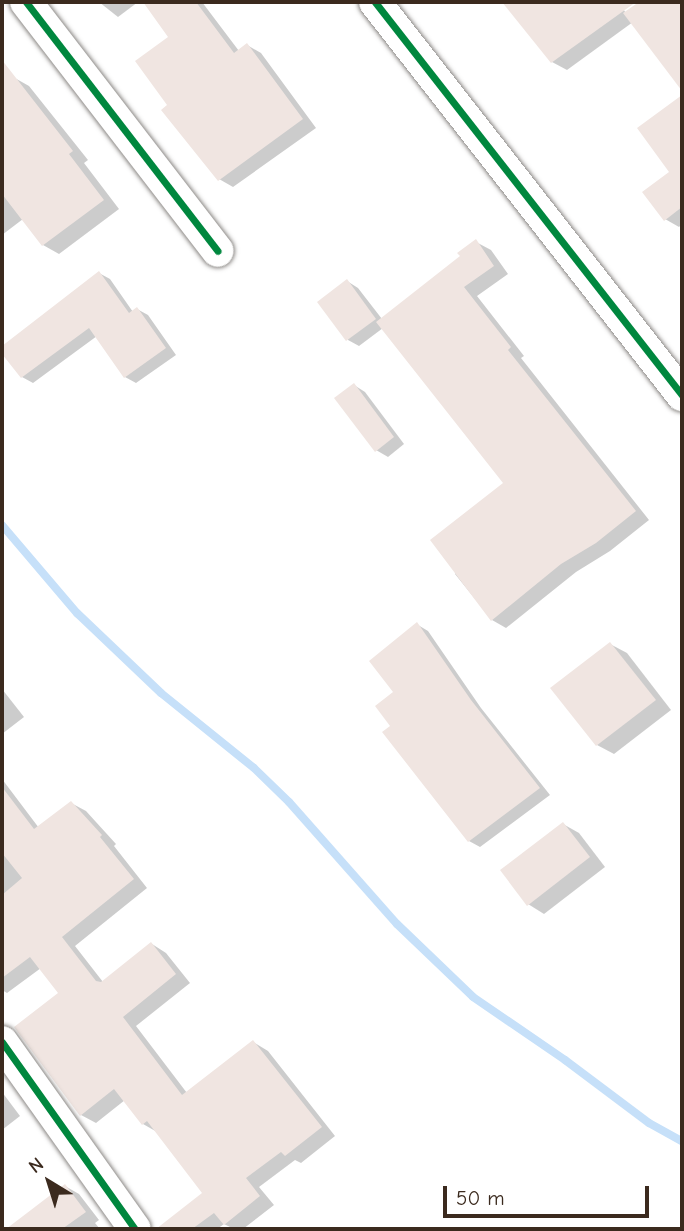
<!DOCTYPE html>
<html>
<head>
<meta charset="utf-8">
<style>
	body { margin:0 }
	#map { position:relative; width:684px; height:1231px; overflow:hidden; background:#fff; font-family:"Comic Neue",sans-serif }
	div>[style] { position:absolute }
	.shadow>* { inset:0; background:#0003 }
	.stream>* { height:8px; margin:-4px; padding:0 4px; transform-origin:4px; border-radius:4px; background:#c6e0f9 }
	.building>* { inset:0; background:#f0e5e1 }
	.roads { filter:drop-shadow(0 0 2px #8e8b88) drop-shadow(0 0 2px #8e8b88) }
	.minor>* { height:32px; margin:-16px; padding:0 16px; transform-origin:16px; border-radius:16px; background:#fff }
	.cycleway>* { height:7px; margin:-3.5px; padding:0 3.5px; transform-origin:3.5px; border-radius:3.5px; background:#00873e }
	span { translate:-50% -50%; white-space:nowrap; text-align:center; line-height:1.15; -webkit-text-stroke:5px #fff; paint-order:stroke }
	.frame { position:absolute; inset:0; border:4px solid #3b2a1e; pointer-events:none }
	.north { position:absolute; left:14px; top:1147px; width:70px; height:70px; -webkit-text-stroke:5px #fff; paint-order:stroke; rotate:322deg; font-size:19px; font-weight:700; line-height:28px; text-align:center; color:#3b2a1e }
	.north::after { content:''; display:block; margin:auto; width:24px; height:32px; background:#3b2a1e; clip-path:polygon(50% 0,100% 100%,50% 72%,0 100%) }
	.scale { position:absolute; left:443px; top:1186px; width:206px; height:32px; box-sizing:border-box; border:4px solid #3b2a1e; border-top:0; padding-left:9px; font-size:21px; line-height:24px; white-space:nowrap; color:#3b2a1e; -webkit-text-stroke:5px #fff; paint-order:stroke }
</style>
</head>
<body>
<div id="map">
	<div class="shadow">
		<div style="clip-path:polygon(99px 2px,138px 2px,118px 17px)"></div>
		<div style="clip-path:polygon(145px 2px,202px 2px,239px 51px,247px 45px,261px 53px,316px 128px,233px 187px,219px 179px,169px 105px,170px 37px)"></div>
		<div style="clip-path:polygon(505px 2px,618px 2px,626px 13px,642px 2px,682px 2px,682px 88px,633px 22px,567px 70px,552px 62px)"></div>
		<div style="clip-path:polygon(13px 77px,29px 86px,88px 160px,84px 163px,119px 209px,59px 254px,43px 245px,23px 219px,2px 235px,2px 85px)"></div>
		<div style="clip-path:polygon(682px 97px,682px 224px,679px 227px,665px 219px,671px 172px,639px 128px)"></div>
		<div style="clip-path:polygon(476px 242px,491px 250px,508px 274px,477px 296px,524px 356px,521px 358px,649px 520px,610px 551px,576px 572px,506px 628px,492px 620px,455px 574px,505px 483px,383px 328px,359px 346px,348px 340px,347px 281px,358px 288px,382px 319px,462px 257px)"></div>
		<div style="clip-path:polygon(99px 273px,110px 279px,133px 312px,137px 309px,148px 315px,176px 355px,136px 383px,125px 377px,97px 336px,33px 383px,22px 377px,2px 348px)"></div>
		<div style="clip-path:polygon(354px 385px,365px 392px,404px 444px,388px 457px,376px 450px)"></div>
		<div style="clip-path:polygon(418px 625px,428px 631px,481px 708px,550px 795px,480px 847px,469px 841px,392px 726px)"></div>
		<div style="clip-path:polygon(610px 644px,627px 653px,671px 710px,614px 754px,597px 745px,553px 689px)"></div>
		<div style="clip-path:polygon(2px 689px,24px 717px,2px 734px)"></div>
		<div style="clip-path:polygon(2px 779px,39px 828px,71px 803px,86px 811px,116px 844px,114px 846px,147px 888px,75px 946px,103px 982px,152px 944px,166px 953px,190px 983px,136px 1026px,187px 1093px,253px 1042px,268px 1051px,335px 1136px,301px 1163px,295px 1160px,259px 1187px,274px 1205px,243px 1229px,234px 1229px,224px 1224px,217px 1229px,175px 1229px,169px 1221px,204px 1194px,157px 1132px,143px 1124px,125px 1100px,96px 1123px,81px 1115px,61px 993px,41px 968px,7px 993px,2px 990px)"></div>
		<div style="clip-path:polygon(563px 824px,579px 833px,605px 867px,544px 914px,528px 904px)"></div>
		<div style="clip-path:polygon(2px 1092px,20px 1116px,2px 1130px)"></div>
		<div style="clip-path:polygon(65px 1186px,79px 1194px,99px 1220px,95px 1223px,100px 1229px,9px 1229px)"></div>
	</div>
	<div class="stream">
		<div style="left:2px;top:525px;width:116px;rotate:49.6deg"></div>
		<div style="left:77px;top:613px;width:116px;rotate:43.6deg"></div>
		<div style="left:161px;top:693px;width:119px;rotate:38.9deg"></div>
		<div style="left:254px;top:768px;width:49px;rotate:44.2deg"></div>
		<div style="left:289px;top:802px;width:163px;rotate:48.5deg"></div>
		<div style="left:397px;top:924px;width:105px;rotate:43.8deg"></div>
		<div style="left:473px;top:997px;width:112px;rotate:34.4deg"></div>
		<div style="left:565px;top:1060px;width:105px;rotate:36.9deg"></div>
		<div style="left:649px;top:1123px;width:38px;rotate:29deg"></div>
	</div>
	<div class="building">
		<div style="clip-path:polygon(143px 2px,196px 2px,234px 53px,247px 43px,303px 119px,218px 181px,161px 110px,167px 105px,135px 61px,168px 37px)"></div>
		<div style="clip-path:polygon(502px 2px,636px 2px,551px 63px)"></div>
		<div style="clip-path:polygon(639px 2px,682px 2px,682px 91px,623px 13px)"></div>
		<div style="clip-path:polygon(2px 60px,73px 151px,69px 154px,104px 200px,42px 246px,2px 194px)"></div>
		<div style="clip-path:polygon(682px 95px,682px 207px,664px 221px,642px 192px,669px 172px,637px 128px)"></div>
		<div style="clip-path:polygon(476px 239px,494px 266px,464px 287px,511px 347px,508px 350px,636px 511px,596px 543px,561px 564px,491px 621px,430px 540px,503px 483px,376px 322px,460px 256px,457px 253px)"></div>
		<div style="clip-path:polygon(99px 271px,129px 313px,137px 307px,166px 348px,124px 378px,89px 328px,21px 378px,2px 354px,2px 346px)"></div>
		<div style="clip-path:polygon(347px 279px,376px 319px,346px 341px,317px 302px)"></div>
		<div style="clip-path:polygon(354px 383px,394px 437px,375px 452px,334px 398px)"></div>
		<div style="clip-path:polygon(417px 622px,471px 700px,540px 788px,468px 842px,382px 732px,390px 726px,375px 706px,393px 692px,369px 661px)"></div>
		<div style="clip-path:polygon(610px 642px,656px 700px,596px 746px,550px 688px)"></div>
		<div style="clip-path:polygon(2px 787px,34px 829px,71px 801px,102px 835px,100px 837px,134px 879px,62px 937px,96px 981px,101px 982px,151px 942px,176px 974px,123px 1017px,182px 1095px,253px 1040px,322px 1127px,285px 1156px,281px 1152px,246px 1178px,260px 1196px,224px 1225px,214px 1213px,192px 1229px,156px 1229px,202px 1193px,147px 1121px,142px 1125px,114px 1089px,80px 1116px,14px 1027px,58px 993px,30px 957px,2px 978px,2px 895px,22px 878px,2px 853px)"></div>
		<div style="clip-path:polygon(563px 822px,590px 857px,527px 906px,500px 870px)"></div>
		<div style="clip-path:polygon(65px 1184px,86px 1212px,62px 1229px,6px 1229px)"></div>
	</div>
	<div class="roads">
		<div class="minor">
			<div style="left:26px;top:2px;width:314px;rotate:52.4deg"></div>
			<div style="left:375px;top:2px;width:499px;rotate:52deg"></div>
			<div style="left:2px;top:1042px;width:229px;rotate:54.6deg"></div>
		</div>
	</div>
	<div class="cycleway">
		<div style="left:26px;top:2px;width:314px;rotate:52.4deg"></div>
		<div style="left:375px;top:2px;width:499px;rotate:52deg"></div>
		<div style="left:2px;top:1042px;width:229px;rotate:54.6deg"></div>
	</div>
	<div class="frame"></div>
	<div class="north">N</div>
	<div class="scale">50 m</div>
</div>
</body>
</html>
